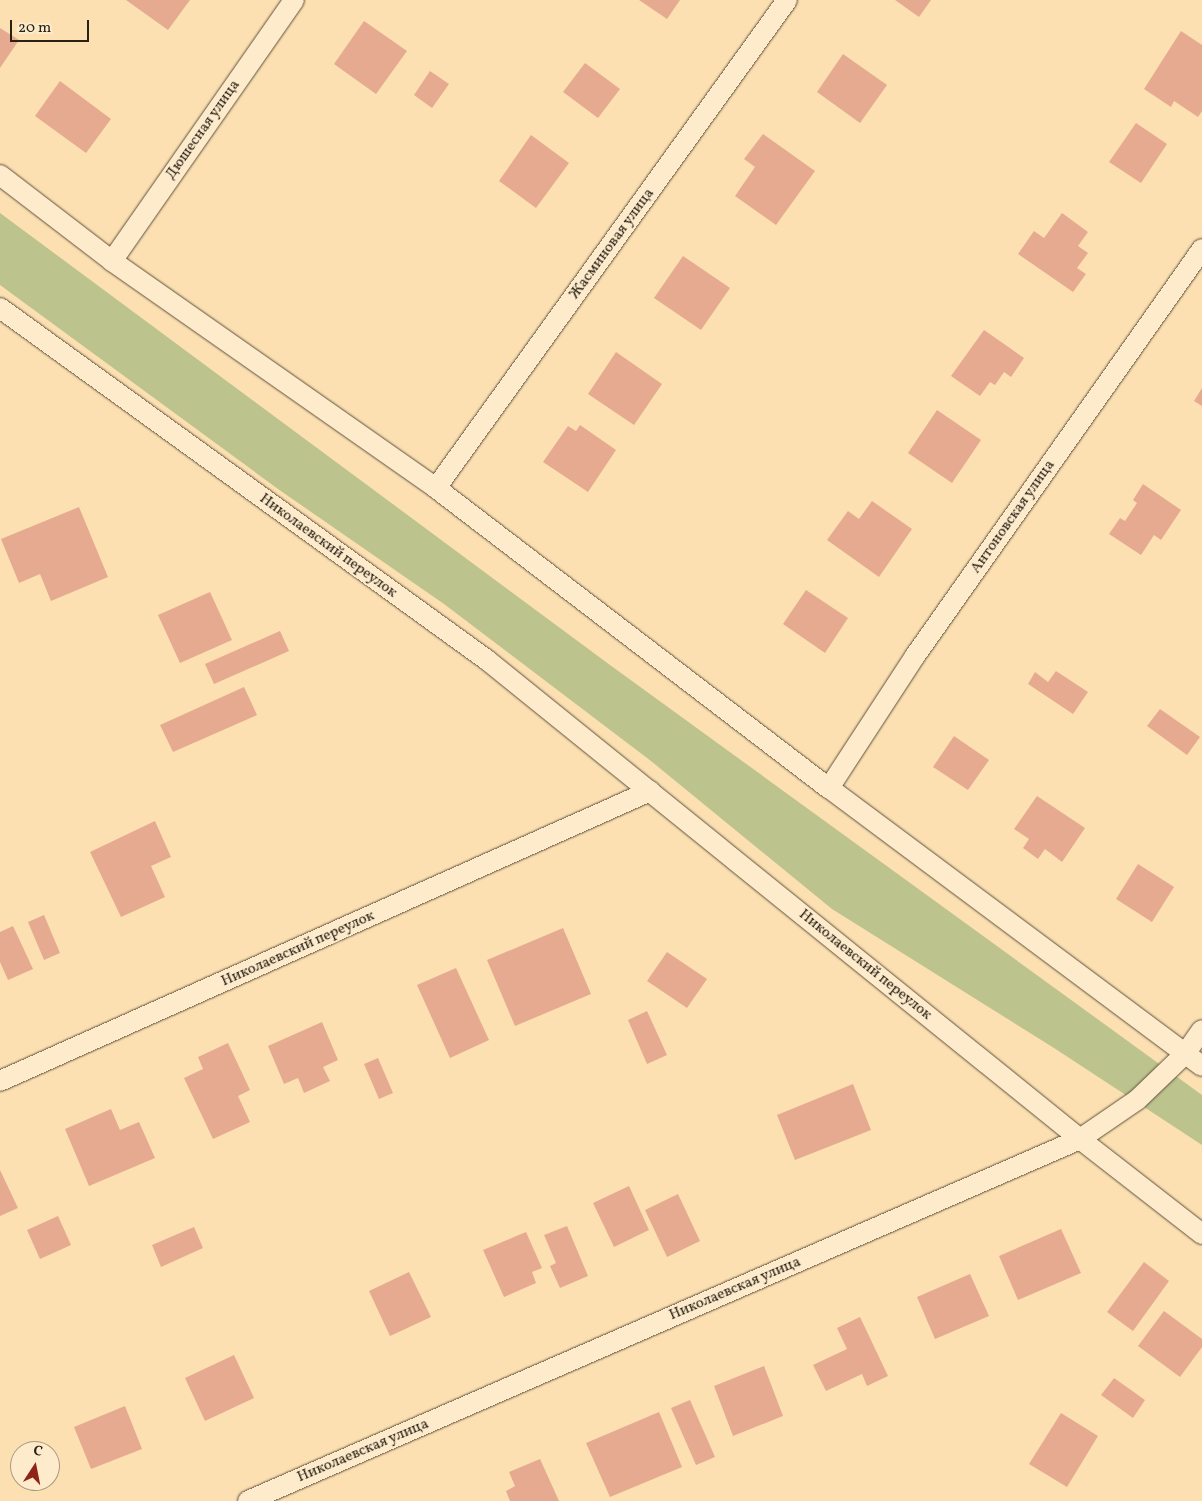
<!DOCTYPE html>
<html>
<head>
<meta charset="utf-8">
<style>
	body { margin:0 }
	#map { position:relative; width:1202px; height:1501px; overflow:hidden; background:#fce0b1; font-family:Vollkorn,serif }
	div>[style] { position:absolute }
	.green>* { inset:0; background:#bdc38d }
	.building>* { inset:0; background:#e5aa90 }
	.roads { filter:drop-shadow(0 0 1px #5e503d) drop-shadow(0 0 1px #5e503d) }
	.minor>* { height:20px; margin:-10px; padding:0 10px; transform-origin:10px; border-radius:10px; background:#fdebcc }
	span { translate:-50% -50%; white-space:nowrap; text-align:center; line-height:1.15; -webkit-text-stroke:4px #fdebcc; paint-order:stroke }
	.street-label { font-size:15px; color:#292016 }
	.north { position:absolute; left:10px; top:1441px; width:50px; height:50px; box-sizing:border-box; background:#fdebcc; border:1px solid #a89a83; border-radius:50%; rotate:11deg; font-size:14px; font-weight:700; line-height:20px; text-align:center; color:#292016 }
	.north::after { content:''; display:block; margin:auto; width:18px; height:22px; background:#8f2418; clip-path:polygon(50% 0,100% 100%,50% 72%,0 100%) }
	.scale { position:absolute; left:10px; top:20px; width:79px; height:22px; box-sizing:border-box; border:2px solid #292016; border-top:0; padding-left:6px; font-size:15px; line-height:18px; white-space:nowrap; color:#292016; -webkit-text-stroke:4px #fdebcc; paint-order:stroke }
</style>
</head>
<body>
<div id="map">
	<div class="green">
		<div style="clip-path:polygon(0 213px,610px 665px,1202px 1095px,1202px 1145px,1054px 1048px,832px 909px,651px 761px,444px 604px,278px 489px,0 285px)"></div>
	</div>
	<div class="building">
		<div style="clip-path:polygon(126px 0,190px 0,168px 30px)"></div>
		<div style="clip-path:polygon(639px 0,680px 0,667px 19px)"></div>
		<div style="clip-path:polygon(895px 0,931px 0,919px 17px)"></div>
		<div style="clip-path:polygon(364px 21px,407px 51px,376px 94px,334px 64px)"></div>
		<div style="clip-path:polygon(0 28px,19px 40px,0 68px)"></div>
		<div style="clip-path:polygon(1181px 31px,1202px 45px,1202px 111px,1198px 117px,1174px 101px,1171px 107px,1144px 89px)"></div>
		<div style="clip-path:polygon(843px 54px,887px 85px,860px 123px,817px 92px)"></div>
		<div style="clip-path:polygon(585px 63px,620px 89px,598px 118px,563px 92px)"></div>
		<div style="clip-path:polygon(430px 71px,449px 84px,432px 108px,414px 95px)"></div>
		<div style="clip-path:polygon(60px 81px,111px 119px,86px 153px,35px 116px)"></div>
		<div style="clip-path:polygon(1136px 123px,1167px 144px,1141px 183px,1109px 162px)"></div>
		<div style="clip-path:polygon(763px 134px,815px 171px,776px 225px,735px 196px,755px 167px,744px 159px)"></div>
		<div style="clip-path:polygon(531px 135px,569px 163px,536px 208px,499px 181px)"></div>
		<div style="clip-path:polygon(1062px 213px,1088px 232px,1078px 246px,1088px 253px,1077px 268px,1086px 274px,1073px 292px,1018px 254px,1034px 231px,1044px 238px)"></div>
		<div style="clip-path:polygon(683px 256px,730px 288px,701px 330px,654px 298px)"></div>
		<div style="clip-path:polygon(984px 330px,1024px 358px,1011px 377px,1004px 372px,995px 385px,990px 382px,980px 396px,951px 376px)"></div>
		<div style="clip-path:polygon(616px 352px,662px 384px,634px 425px,588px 394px)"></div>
		<div style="clip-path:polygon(1202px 388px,1202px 406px,1194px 401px)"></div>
		<div style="clip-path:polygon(937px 410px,981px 440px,952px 483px,908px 453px)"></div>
		<div style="clip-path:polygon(580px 425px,616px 450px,588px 492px,543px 462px,568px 426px,576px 431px)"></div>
		<div style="clip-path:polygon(1143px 484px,1181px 510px,1161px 540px,1154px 535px,1141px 555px,1109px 534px,1120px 518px,1125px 521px,1137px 503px,1133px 500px)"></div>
		<div style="clip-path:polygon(872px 501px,912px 529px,879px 577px,827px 540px,848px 511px,859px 519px)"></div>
		<div style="clip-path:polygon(79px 507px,108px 577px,51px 601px,40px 574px,19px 583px,1px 539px)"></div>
		<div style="clip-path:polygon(806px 590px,848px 618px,825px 653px,783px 624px)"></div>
		<div style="clip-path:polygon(210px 592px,232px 640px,180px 663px,158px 615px)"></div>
		<div style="clip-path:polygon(280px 631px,289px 651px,214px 684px,205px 664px)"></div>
		<div style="clip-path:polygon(1056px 671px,1088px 692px,1073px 714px,1028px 684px,1035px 672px,1048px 682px)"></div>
		<div style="clip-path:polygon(244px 687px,257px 715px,173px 752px,160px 725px)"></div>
		<div style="clip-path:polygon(1160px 709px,1200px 737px,1187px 755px,1147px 726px)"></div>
		<div style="clip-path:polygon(954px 736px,989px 760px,968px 790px,933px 767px)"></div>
		<div style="clip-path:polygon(1037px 796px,1085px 828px,1062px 862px,1045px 849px,1038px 859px,1023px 848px,1029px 839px,1014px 829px)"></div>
		<div style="clip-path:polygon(155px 821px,171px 857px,151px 866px,165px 897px,121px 917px,90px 852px)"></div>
		<div style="clip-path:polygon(1138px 864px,1174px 887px,1152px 922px,1116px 899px)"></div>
		<div style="clip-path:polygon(44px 915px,60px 953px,44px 960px,28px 922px)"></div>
		<div style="clip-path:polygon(13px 926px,33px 969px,8px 980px,0 962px,0 932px)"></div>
		<div style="clip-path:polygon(563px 928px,591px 994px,515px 1026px,487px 960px)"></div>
		<div style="clip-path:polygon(667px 952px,707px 979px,687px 1008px,647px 981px)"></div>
		<div style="clip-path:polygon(456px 968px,489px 1040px,450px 1058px,417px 985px)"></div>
		<div style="clip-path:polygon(647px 1011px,667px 1055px,647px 1064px,628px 1020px)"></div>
		<div style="clip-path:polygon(322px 1022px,338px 1060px,323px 1067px,330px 1081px,304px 1093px,298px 1078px,284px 1084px,268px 1046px)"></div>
		<div style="clip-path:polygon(228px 1043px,250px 1090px,238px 1096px,250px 1122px,213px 1139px,184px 1078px,203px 1069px,198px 1057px)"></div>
		<div style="clip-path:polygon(378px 1058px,393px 1093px,379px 1099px,364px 1064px)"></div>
		<div style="clip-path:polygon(853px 1084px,871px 1130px,795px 1160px,777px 1115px)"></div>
		<div style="clip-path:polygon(111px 1109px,120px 1130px,139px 1122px,155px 1158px,89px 1186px,65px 1129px)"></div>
		<div style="clip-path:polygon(0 1170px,18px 1208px,0 1216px)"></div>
		<div style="clip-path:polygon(629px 1186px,649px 1230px,614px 1247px,593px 1203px)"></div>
		<div style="clip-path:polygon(678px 1194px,700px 1241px,667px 1257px,645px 1210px)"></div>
		<div style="clip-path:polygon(58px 1216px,71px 1245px,40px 1259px,27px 1230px)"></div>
		<div style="clip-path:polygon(567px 1226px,588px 1276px,560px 1288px,550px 1266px,556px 1263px,544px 1235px)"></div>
		<div style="clip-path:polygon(194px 1227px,203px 1248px,161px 1267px,152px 1245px)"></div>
		<div style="clip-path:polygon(1061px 1229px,1081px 1273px,1018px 1300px,999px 1256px)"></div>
		<div style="clip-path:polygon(526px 1232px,542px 1268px,532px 1272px,536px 1283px,504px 1297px,483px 1250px)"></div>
		<div style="clip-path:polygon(1144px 1262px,1169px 1281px,1133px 1331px,1107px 1312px)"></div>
		<div style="clip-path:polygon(409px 1272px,431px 1317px,390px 1336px,369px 1291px)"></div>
		<div style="clip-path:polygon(970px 1274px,989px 1316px,935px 1339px,917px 1297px)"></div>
		<div style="clip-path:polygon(1164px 1311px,1202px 1339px,1202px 1347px,1180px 1377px,1138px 1346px)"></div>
		<div style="clip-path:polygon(860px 1317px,888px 1376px,867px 1386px,862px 1374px,826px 1391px,813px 1365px,847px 1349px,837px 1328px)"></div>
		<div style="clip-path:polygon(234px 1355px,254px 1398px,205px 1421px,185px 1378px)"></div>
		<div style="clip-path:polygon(764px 1366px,783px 1416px,733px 1436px,714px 1386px)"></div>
		<div style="clip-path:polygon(1114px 1378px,1145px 1400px,1133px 1418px,1101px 1395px)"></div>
		<div style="clip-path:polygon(690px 1400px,715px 1457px,696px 1465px,671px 1408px)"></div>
		<div style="clip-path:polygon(125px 1406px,142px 1449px,91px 1469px,74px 1427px)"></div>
		<div style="clip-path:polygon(659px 1412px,682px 1467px,610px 1497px,586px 1443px)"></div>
		<div style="clip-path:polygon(1061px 1413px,1098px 1436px,1067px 1487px,1029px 1464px)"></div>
		<div style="clip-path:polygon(540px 1459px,559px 1501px,510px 1501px,506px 1491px,515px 1486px,509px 1472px)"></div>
	</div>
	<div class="roads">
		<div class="minor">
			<div style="left:0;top:175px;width:141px;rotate:37.5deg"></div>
			<div style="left:112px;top:261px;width:396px;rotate:35deg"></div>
			<div style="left:436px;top:488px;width:494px;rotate:37.4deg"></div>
			<div style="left:829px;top:788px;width:465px;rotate:36.7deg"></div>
			<div style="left:112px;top:261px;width:318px;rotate:-55.1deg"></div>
			<div style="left:0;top:308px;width:601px;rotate:35.86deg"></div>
			<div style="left:487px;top:660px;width:762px;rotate:38.93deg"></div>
			<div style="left:1080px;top:1139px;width:69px;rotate:-34.4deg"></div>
			<div style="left:1137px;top:1100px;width:66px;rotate:-43.8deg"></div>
			<div style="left:1185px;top:1054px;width:29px;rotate:-55deg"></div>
			<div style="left:436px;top:488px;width:601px;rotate:-54.27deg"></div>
			<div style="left:829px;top:788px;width:158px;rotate:-56.9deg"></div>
			<div style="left:915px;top:656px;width:498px;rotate:-54.8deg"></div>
			<div style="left:0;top:1081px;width:712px;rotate:-24.04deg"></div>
			<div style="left:248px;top:1501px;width:907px;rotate:-23.51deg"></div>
			<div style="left:1080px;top:1139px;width:155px;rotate:37.9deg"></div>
		</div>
	</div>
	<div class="street-label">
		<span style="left:203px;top:130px;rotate:-55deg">Дюшесная улица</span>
		<span style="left:612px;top:244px;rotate:-54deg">Жасминовая улица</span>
		<span style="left:1013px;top:517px;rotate:-55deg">Антоновская улица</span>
		<span style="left:328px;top:546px;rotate:36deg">Николаевский переулок</span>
		<span style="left:298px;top:949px;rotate:-24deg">Николаевский переулок</span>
		<span style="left:865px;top:965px;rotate:39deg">Николаевский переулок</span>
		<span style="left:735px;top:1289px;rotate:-23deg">Николаевская улица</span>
		<span style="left:363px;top:1451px;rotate:-23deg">Николаевская улица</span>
	</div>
	<div class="north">С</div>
	<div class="scale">20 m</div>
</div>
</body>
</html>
